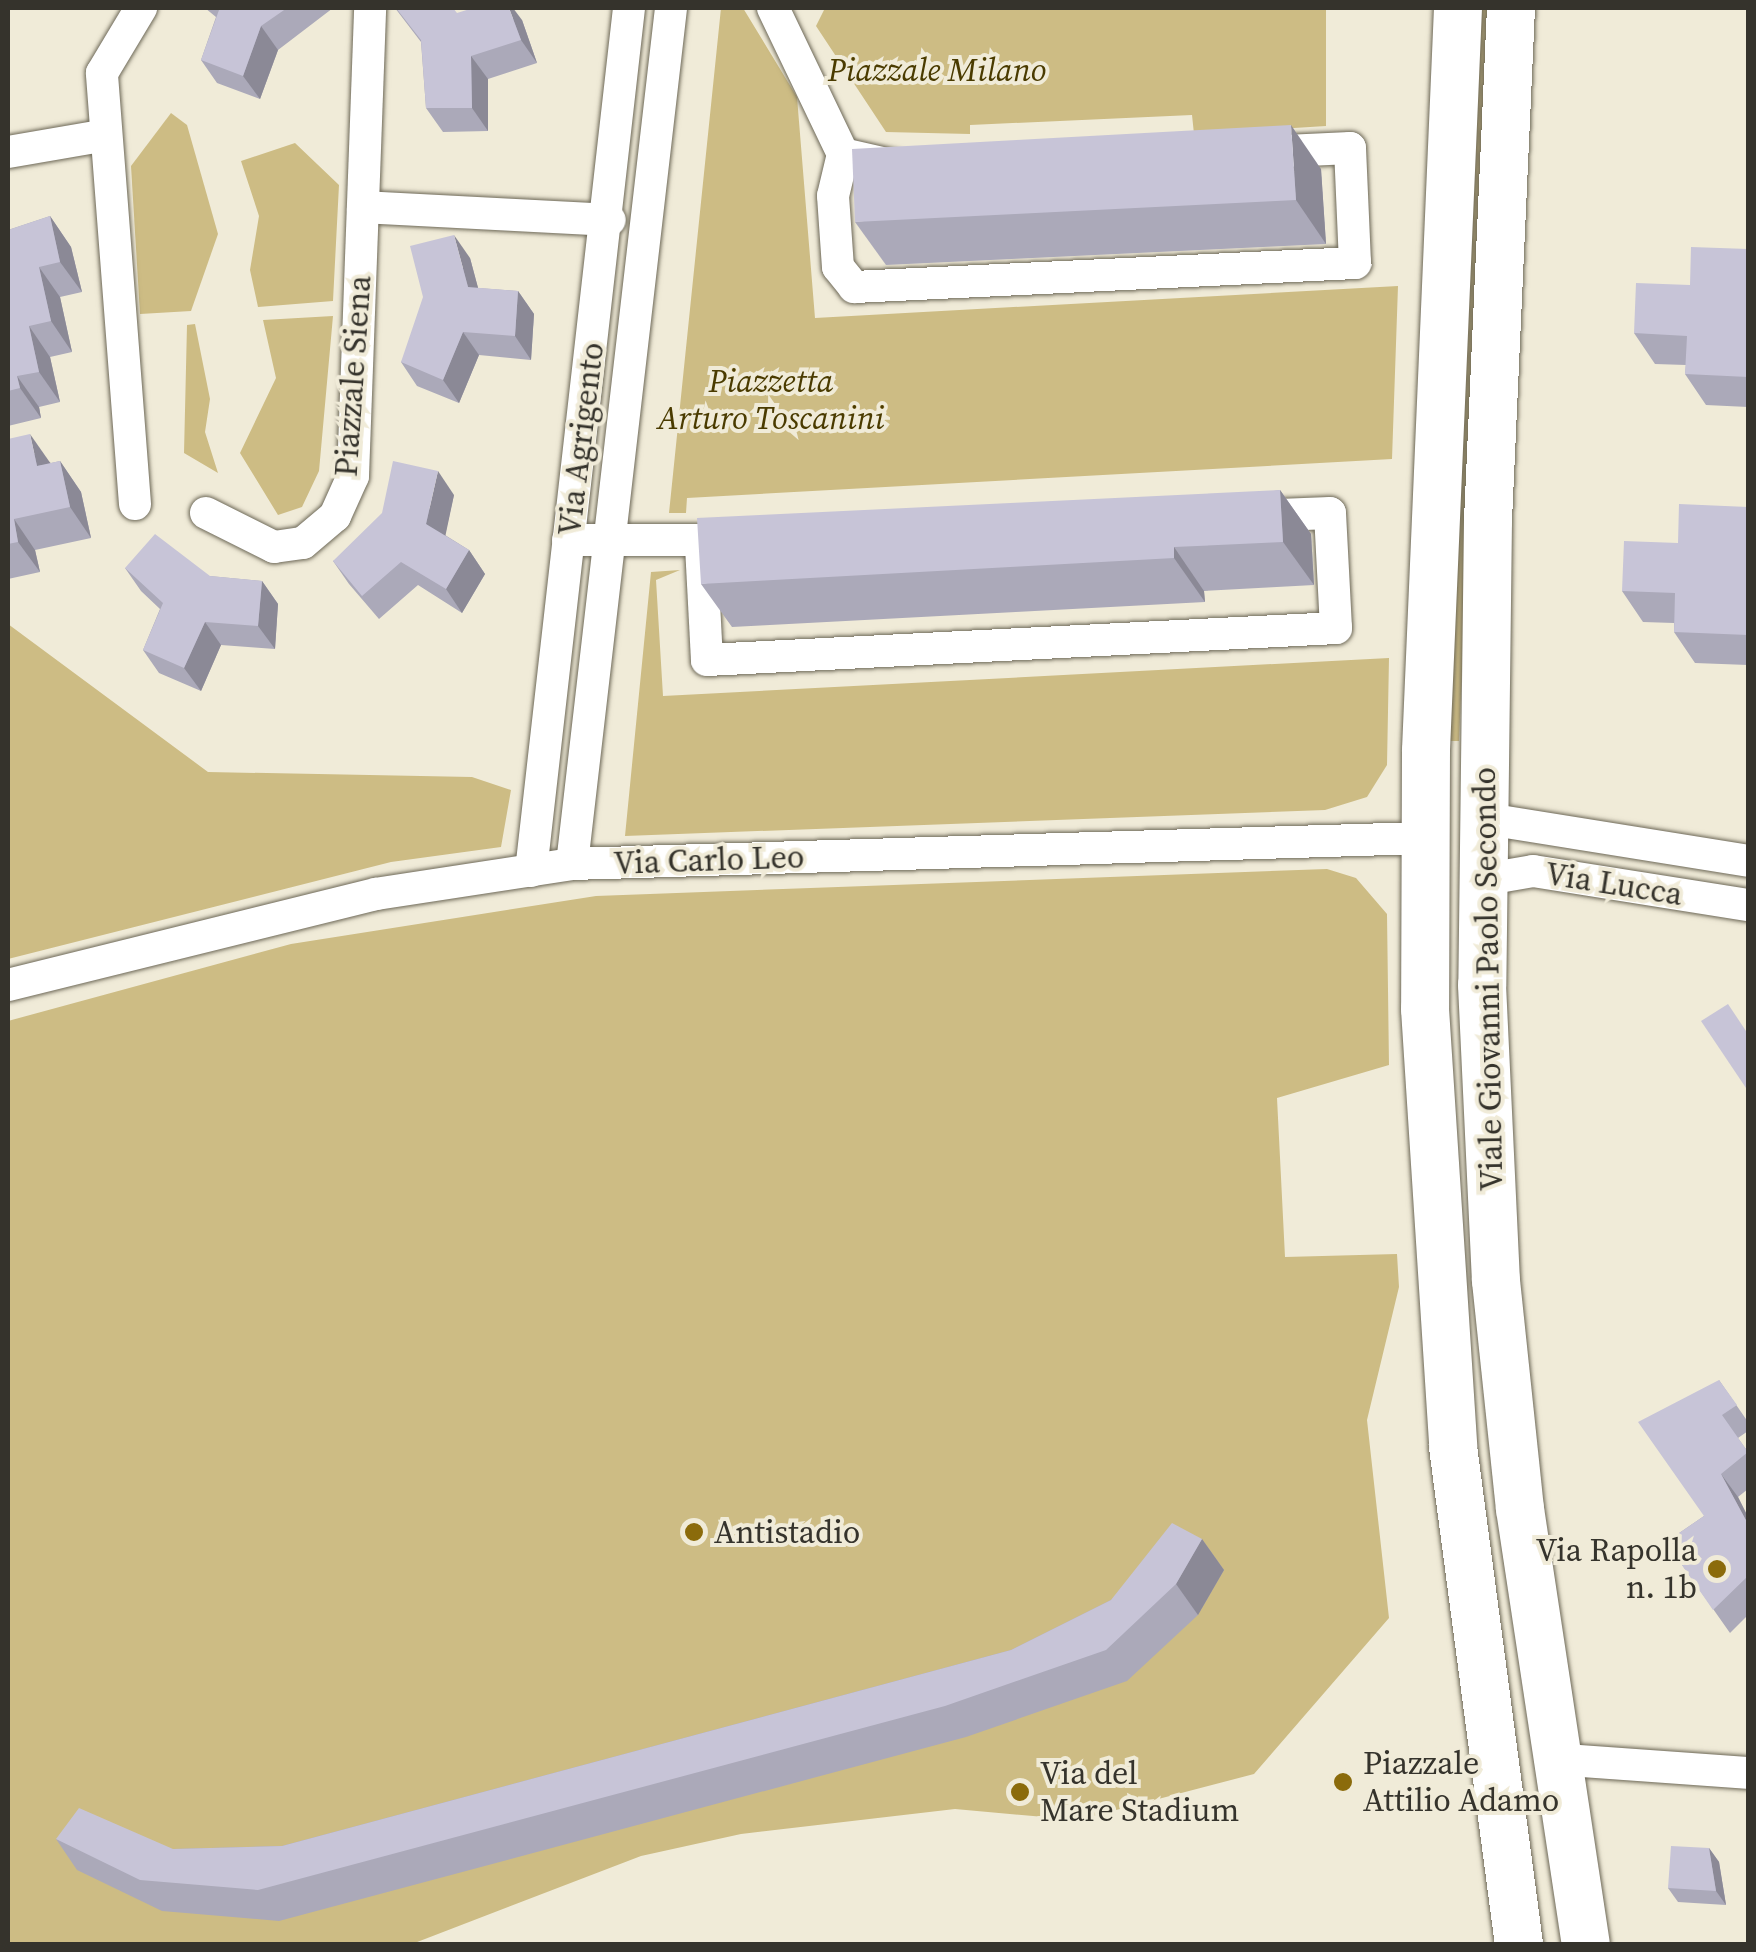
<!DOCTYPE html>
<html>
<head>
<meta charset="utf-8">
<style>
	body { margin:0 }
	#map { position:relative; width:1756px; height:1952px; overflow:hidden; background:#f0ebd8; font-family:"Source Serif 4",serif }
	div>[style] { position:absolute }
	.green>* { inset:0; background:#cdbc84 }
	.roads { filter:drop-shadow(0 0 2px #6d6857) drop-shadow(0 0 2px #6d6857) }
	.street>* { height:32px; margin:-16px; padding:0 16px; transform-origin:16px; border-radius:16px; background:#fff }
	.secondary>* { height:48px; margin:-24px; padding:0 24px; transform-origin:24px; border-radius:24px; background:#fff }
	.wall>* { inset:0; background:#aba9b9 }
	.shaded-wall>* { inset:0; background:#8b8996 }
	.building>* { inset:0; background:#c7c4d7 }
	.dots>* { width:28px; height:28px; translate:-50% -50%; box-sizing:border-box; border:5px solid #f0ebd8; border-radius:50% }
	span { translate:-50% -50%; white-space:nowrap; text-align:center; line-height:1.15; -webkit-text-stroke:8px #f0ebd8; paint-order:stroke }
	.park-label { font-size:32px; color:#4a3b00; font-style:italic }
	.street-label { font-size:32px; color:#35332c }
	.poi-label { font-size:32px; color:#35332c }
	.left { translate:0 -50%; text-align:left }
	.right { translate:-100% -50%; text-align:right }
	.frame { position:absolute; inset:0; border:10px solid #35332c; pointer-events:none }
</style>
</head>
<body>
<div id="map">
	<div class="green">
		<div style="clip-path:polygon(721px 8px,743px 8px,797px 97px,815px 318px,1398px 286px,1392px 459px,687px 498px,686px 513px,669px 513px)"></div>
		<div style="clip-path:polygon(1326px 8px,1326px 126px,1194px 134px,1192px 115px,970px 125px,970px 134px,886px 132px,816px 26px,824px 10px)"></div>
		<div style="clip-path:polygon(1478px 8px,1490px 8px,1459px 741px,1447px 741px)"></div>
		<div style="clip-path:polygon(171px 113px,187px 125px,218px 234px,191px 311px,140px 314px,131px 166px)"></div>
		<div style="clip-path:polygon(295px 143px,339px 185px,333px 301px,258px 307px,250px 270px,259px 216px,241px 161px)"></div>
		<div style="clip-path:polygon(333px 316px,319px 471px,302px 507px,278px 515px,240px 453px,276px 378px,263px 320px)"></div>
		<div style="clip-path:polygon(195px 324px,210px 399px,205px 432px,218px 473px,184px 453px,187px 325px)"></div>
		<div style="clip-path:polygon(680px 570px,656px 580px,663px 696px,1389px 658px,1387px 765px,1367px 797px,1325px 810px,625px 836px,651px 572px)"></div>
		<div style="clip-path:polygon(8px 624px,208px 772px,472px 777px,511px 790px,501px 847px,391px 862px,8px 959px)"></div>
		<div style="clip-path:polygon(1327px 869px,1356px 878px,1387px 914px,1389px 1065px,1277px 1098px,1285px 1257px,1397px 1254px,1399px 1287px,1367px 1420px,1389px 1618px,1254px 1774px,1078px 1820px,955px 1809px,741px 1834px,641px 1856px,412px 1944px,8px 1944px,8px 1021px,291px 944px,596px 896px)"></div>
	</div>
	<div class="roads">
		<div class="street">
			<div style="left:773px;top:8px;width:162px;rotate:64.4deg"></div>
			<div style="left:843px;top:154px;width:43px;rotate:103.4deg"></div>
			<div style="left:833px;top:196px;width:71px;rotate:86deg"></div>
			<div style="left:838px;top:267px;width:26px;rotate:51deg"></div>
			<div style="left:854px;top:287px;width:502px;rotate:-2.74deg"></div>
			<div style="left:1355px;top:263px;width:115px;rotate:-92.5deg"></div>
			<div style="left:1350px;top:148px;width:86px;rotate:177.3deg"></div>
			<div style="left:8px;top:152px;width:99px;rotate:-9.8deg"></div>
			<div style="left:843px;top:154px;width:53px;rotate:13deg"></div>
			<div style="left:363px;top:207px;width:247px;rotate:3deg"></div>
			<div style="left:135px;top:504px;width:432px;rotate:-94.4deg"></div>
			<div style="left:102px;top:73px;width:76px;rotate:-59deg"></div>
			<div style="left:206px;top:513px;width:76px;rotate:26.6deg"></div>
			<div style="left:274px;top:547px;width:29px;rotate:-8deg"></div>
			<div style="left:303px;top:543px;width:42px;rotate:-40.2deg"></div>
			<div style="left:335px;top:516px;width:44px;rotate:-65.8deg"></div>
			<div style="left:353px;top:476px;width:468px;rotate:-87.9deg"></div>
			<div style="left:568px;top:540px;width:172px"></div>
			<div style="left:701px;top:546px;width:114px;rotate:87deg"></div>
			<div style="left:707px;top:660px;width:630px;rotate:-2.91deg"></div>
			<div style="left:1336px;top:628px;width:115px;rotate:-93deg"></div>
			<div style="left:1330px;top:513px;width:77px;rotate:177.8deg"></div>
			<div style="left:1481px;top:818px;width:270px;rotate:9.1deg"></div>
			<div style="left:572px;top:864px;width:862px;rotate:-83.4deg"></div>
			<div style="left:531px;top:871px;width:869px;rotate:-83.52deg"></div>
			<div style="left:1481px;top:880px;width:53px;rotate:-9.8deg"></div>
			<div style="left:1533px;top:871px;width:218px;rotate:9deg"></div>
			<div style="left:8px;top:985px;width:379px;rotate:-13.9deg"></div>
			<div style="left:376px;top:894px;width:198px;rotate:-8.7deg"></div>
			<div style="left:572px;top:864px;width:851px;rotate:-1.75deg"></div>
			<div style="left:1553px;top:1759px;width:196px;rotate:4.1deg"></div>
		</div>
		<div class="secondary">
			<div style="left:1458px;top:8px;width:744px;rotate:92.47deg"></div>
			<div style="left:1426px;top:751px;width:258px;rotate:90.2deg"></div>
			<div style="left:1425px;top:1009px;width:439px;rotate:86.3deg"></div>
			<div style="left:1453px;top:1447px;width:501px;rotate:82.44deg"></div>
			<div style="left:1511px;top:8px;width:513px;rotate:92.57deg"></div>
			<div style="left:1488px;top:520px;width:465px;rotate:90.7deg"></div>
			<div style="left:1482px;top:985px;width:296px;rotate:87.3deg"></div>
			<div style="left:1496px;top:1281px;width:229px;rotate:84deg"></div>
			<div style="left:1520px;top:1509px;width:440px;rotate:81.4deg"></div>
		</div>
	</div>
	<div class="wall">
		<div style="clip-path:polygon(205px 8px,333px 8px,278px 50px,260px 99px,217px 83px,201px 60px,216px 17px)"></div>
		<div style="clip-path:polygon(395px 8px,522px 20px,537px 63px,488px 79px,488px 131px,443px 132px,426px 108px,421px 42px)"></div>
		<div style="clip-path:polygon(822px 8px,905px 8px,824px 10px)"></div>
		<div style="clip-path:polygon(1321px 169px,1326px 244px,886px 265px,855px 222px)"></div>
		<div style="clip-path:polygon(50px 216px,71px 247px,82px 292px,60px 297px,72px 352px,50px 357px,60px 402px,39px 407px,41px 418px,8px 426px,8px 230px)"></div>
		<div style="clip-path:polygon(1748px 249px,1748px 407px,1706px 405px,1685px 374px,1686px 365px,1655px 364px,1634px 333px)"></div>
		<div style="clip-path:polygon(470px 258px,478px 288px,518px 291px,534px 314px,531px 360px,479px 355px,459px 403px,417px 386px,401px 362px)"></div>
		<div style="clip-path:polygon(8px 439px,51px 463px,60px 461px,81px 492px,91px 538px,35px 550px,40px 572px,8px 579px)"></div>
		<div style="clip-path:polygon(1280px 490px,1311px 534px,1314px 585px,1204px 591px,1205px 602px,732px 627px,701px 584px)"></div>
		<div style="clip-path:polygon(454px 495px,445px 535px,469px 550px,485px 574px,462px 613px,418px 585px,379px 619px,349px 584px,333px 561px)"></div>
		<div style="clip-path:polygon(1748px 507px,1748px 665px,1695px 663px,1674px 632px,1674px 623px,1643px 622px,1622px 591px)"></div>
		<div style="clip-path:polygon(125px 568px,262px 581px,278px 604px,275px 649px,221px 645px,201px 691px,159px 673px,143px 650px,160px 609px,141px 591px)"></div>
		<div style="clip-path:polygon(1719px 1380px,1748px 1422px,1748px 1431px,1738px 1438px,1748px 1452px,1748px 1489px,1738px 1497px,1748px 1517px,1748px 1615px,1730px 1633px,1666px 1542px,1704px 1516px)"></div>
		<div style="clip-path:polygon(1202px 1539px,1224px 1570px,1198px 1615px,1127px 1681px,966px 1737px,279px 1921px,162px 1911px,77px 1870px,56px 1839px,173px 1849px,282px 1846px,1011px 1650px,1111px 1600px)"></div>
		<div style="clip-path:polygon(1709px 1848px,1719px 1862px,1726px 1905px,1678px 1902px,1668px 1888px)"></div>
	</div>
	<div class="shaded-wall">
		<div style="clip-path:polygon(509px 8px,513px 8px,522px 20px,537px 63px,521px 40px)"></div>
		<div style="clip-path:polygon(261px 26px,278px 50px,260px 99px,243px 76px)"></div>
		<div style="clip-path:polygon(471px 56px,488px 79px,488px 131px,472px 108px)"></div>
		<div style="clip-path:polygon(1291px 125px,1321px 169px,1326px 244px,1296px 200px)"></div>
		<div style="clip-path:polygon(50px 216px,71px 247px,82px 292px,60px 262px)"></div>
		<div style="clip-path:polygon(454px 235px,470px 258px,484px 310px,468px 287px)"></div>
		<div style="clip-path:polygon(39px 267px,60px 297px,72px 352px,51px 321px)"></div>
		<div style="clip-path:polygon(518px 291px,534px 314px,531px 360px,515px 336px)"></div>
		<div style="clip-path:polygon(29px 326px,50px 357px,60px 402px,39px 372px)"></div>
		<div style="clip-path:polygon(463px 332px,479px 355px,459px 403px,443px 380px)"></div>
		<div style="clip-path:polygon(17px 376px,39px 407px,41px 418px,20px 388px)"></div>
		<div style="clip-path:polygon(30px 434px,51px 464px,37px 466px)"></div>
		<div style="clip-path:polygon(60px 461px,81px 492px,91px 538px,70px 507px)"></div>
		<div style="clip-path:polygon(438px 471px,454px 495px,443px 547px,426px 524px)"></div>
		<div style="clip-path:polygon(1280px 490px,1311px 534px,1314px 585px,1283px 542px)"></div>
		<div style="clip-path:polygon(14px 519px,35px 550px,40px 572px,18px 542px)"></div>
		<div style="clip-path:polygon(1174px 547px,1204px 591px,1205px 602px,1174px 558px)"></div>
		<div style="clip-path:polygon(469px 550px,485px 574px,462px 613px,446px 589px)"></div>
		<div style="clip-path:polygon(262px 581px,278px 604px,275px 649px,258px 626px)"></div>
		<div style="clip-path:polygon(205px 622px,221px 645px,201px 691px,184px 668px)"></div>
		<div style="clip-path:polygon(1721px 1474px,1738px 1497px,1748px 1517px,1748px 1524px)"></div>
		<div style="clip-path:polygon(1202px 1539px,1224px 1570px,1198px 1615px,1176px 1584px)"></div>
		<div style="clip-path:polygon(1709px 1848px,1719px 1862px,1726px 1905px,1716px 1891px)"></div>
	</div>
	<div class="building">
		<div style="clip-path:polygon(217px 8px,287px 8px,261px 26px,243px 76px,201px 60px,219px 10px)"></div>
		<div style="clip-path:polygon(396px 8px,453px 8px,457px 13px,473px 8px,509px 8px,521px 40px,471px 56px,472px 108px,426px 108px,421px 40px)"></div>
		<div style="clip-path:polygon(1291px 125px,1296px 200px,855px 222px,852px 149px)"></div>
		<div style="clip-path:polygon(50px 216px,60px 262px,39px 267px,51px 321px,29px 326px,39px 372px,17px 376px,20px 388px,8px 391px,8px 230px)"></div>
		<div style="clip-path:polygon(454px 235px,468px 287px,518px 291px,515px 336px,463px 332px,443px 380px,401px 362px,423px 297px,410px 246px)"></div>
		<div style="clip-path:polygon(1691px 247px,1748px 249px,1748px 377px,1685px 374px,1687px 336px,1634px 333px,1636px 283px,1690px 285px)"></div>
		<div style="clip-path:polygon(30px 434px,37px 466px,60px 461px,70px 507px,14px 519px,18px 542px,8px 544px,8px 439px)"></div>
		<div style="clip-path:polygon(393px 461px,438px 471px,426px 524px,469px 550px,446px 589px,401px 562px,362px 596px,333px 561px,382px 513px)"></div>
		<div style="clip-path:polygon(1280px 490px,1283px 542px,1174px 547px,1174px 558px,701px 584px,697px 518px)"></div>
		<div style="clip-path:polygon(1679px 504px,1748px 507px,1748px 635px,1674px 632px,1675px 593px,1622px 591px,1624px 541px,1678px 543px)"></div>
		<div style="clip-path:polygon(155px 534px,210px 576px,262px 581px,258px 626px,205px 622px,184px 668px,143px 650px,163px 603px,125px 568px)"></div>
		<div style="clip-path:polygon(1728px 1004px,1748px 1034px,1748px 1091px,1701px 1021px)"></div>
		<div style="clip-path:polygon(1719px 1380px,1737px 1405px,1722px 1415px,1748px 1452px,1721px 1474px,1748px 1524px,1748px 1576px,1713px 1610px,1666px 1542px,1704px 1516px,1638px 1422px)"></div>
		<div style="clip-path:polygon(1172px 1523px,1202px 1539px,1176px 1584px,1106px 1650px,945px 1706px,258px 1890px,140px 1880px,56px 1839px,79px 1808px,173px 1849px,282px 1846px,1011px 1650px,1111px 1600px)"></div>
		<div style="clip-path:polygon(1671px 1846px,1709px 1848px,1716px 1891px,1668px 1888px)"></div>
	</div>
	<div class="dots">
		<div style="left:694px;top:1532px;background:#8b6b0b"></div>
		<div style="left:1717px;top:1569px;background:#8b6b0b"></div>
		<div style="left:1343px;top:1782px;background:#8b6b0b"></div>
		<div style="left:1020px;top:1792px;background:#8b6b0b"></div>
	</div>
	<div class="park-label">
		<span style="left:937px;top:70px">Piazzale Milano</span>
		<span style="left:771px;top:400px">Piazzetta<br>Arturo Toscanini</span>
	</div>
	<div class="street-label">
		<span style="left:353px;top:376px;rotate:-86deg">Piazzale Siena</span>
		<span style="left:581px;top:439px;rotate:-83deg">Via Agrigento</span>
		<span style="left:709px;top:860px;rotate:-2deg">Via Carlo Leo</span>
		<span style="left:1614px;top:884px;rotate:9deg">Via Lucca</span>
		<span style="left:1488px;top:979px;rotate:-91deg">Viale Giovanni Paolo Secondo</span>
	</div>
	<div class="poi-label">
		<span class="left" style="left:714px;top:1532px">Antistadio</span>
		<span class="right" style="left:1697px;top:1569px">Via Rapolla<br>n. 1b</span>
		<span class="left" style="left:1363px;top:1782px">Piazzale<br>Attilio Adamo</span>
		<span class="left" style="left:1040px;top:1792px">Via del<br>Mare Stadium</span>
	</div>
	<div class="frame"></div>
</div>
</body>
</html>
